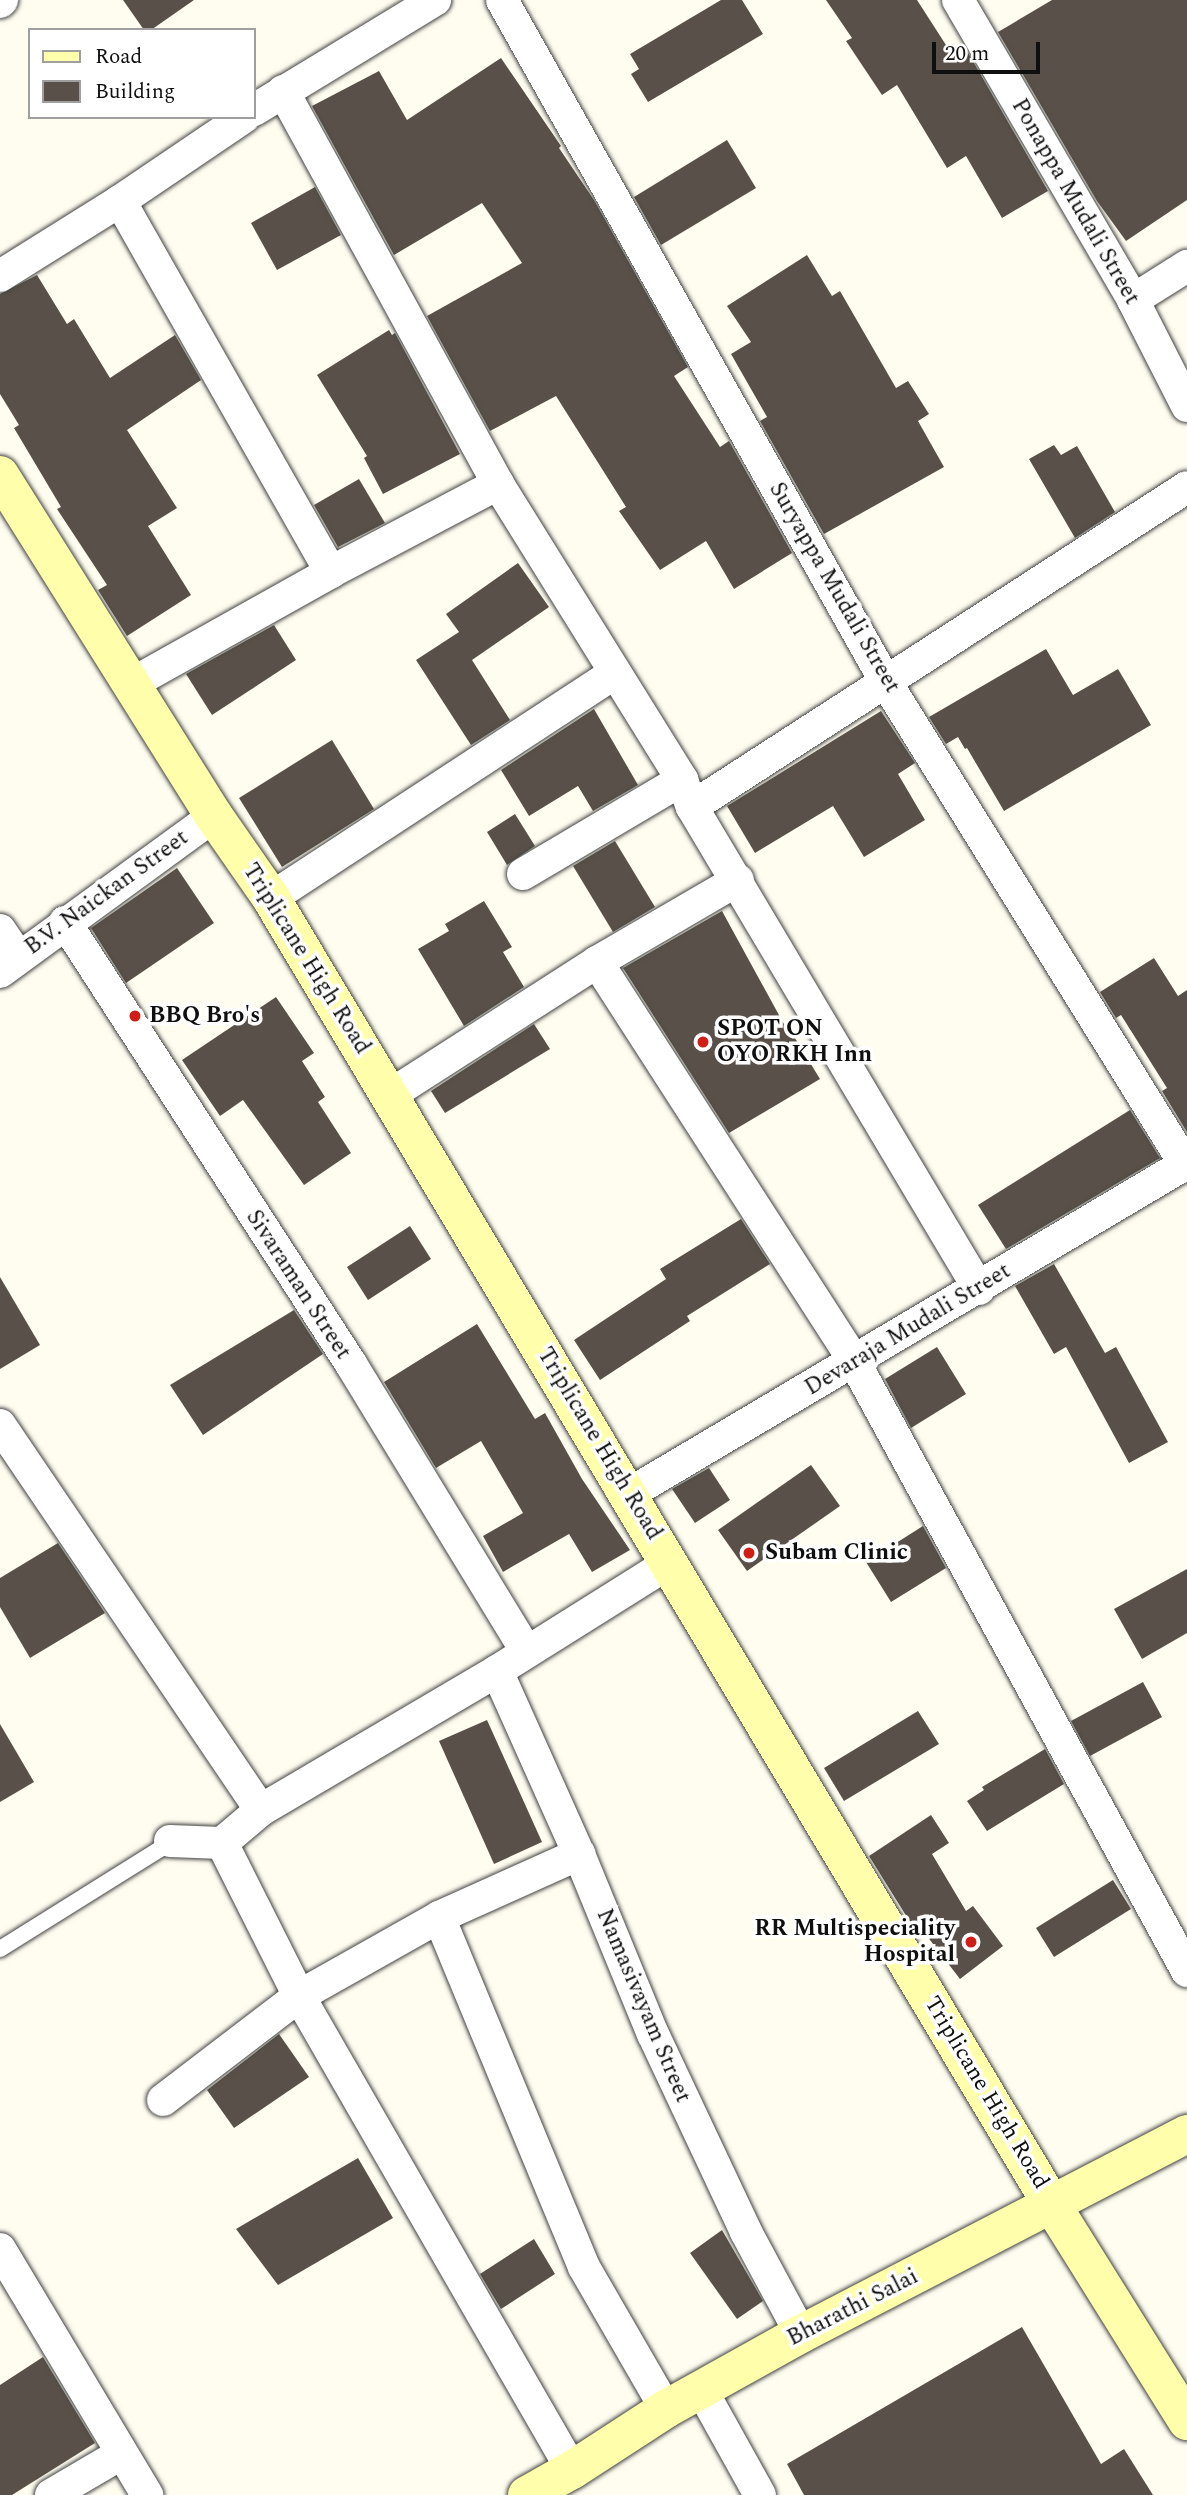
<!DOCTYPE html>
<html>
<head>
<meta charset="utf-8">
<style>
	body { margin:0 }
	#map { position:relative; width:1187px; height:2495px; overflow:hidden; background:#fffdf0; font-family:Spectral,serif }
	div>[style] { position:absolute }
	.building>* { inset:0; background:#595149 }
	.roads { filter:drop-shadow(0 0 2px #424242) drop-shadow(0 0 2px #424242) }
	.lane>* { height:16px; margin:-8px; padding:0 8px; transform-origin:8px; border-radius:8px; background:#fff }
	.street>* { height:32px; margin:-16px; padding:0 16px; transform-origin:16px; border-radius:16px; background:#fff }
	.secondary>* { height:38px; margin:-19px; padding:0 19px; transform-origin:19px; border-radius:19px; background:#fffeab }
	.dots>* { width:19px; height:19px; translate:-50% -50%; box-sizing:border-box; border:4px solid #fff; border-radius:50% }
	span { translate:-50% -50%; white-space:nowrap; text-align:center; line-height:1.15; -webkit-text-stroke:7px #fff; paint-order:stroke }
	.street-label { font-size:23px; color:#0f0f0f }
	.poi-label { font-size:23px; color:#0f0f0f; font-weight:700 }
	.left { translate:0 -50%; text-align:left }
	.right { translate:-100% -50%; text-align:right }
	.legend { position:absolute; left:28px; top:28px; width:228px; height:91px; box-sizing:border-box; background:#fff; border:2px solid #9f9f9f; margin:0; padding:9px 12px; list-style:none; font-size:21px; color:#0f0f0f }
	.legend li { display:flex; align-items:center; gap:14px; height:35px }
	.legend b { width:35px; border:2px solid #9f9f9f }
	.scale { position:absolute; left:932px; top:42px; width:108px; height:32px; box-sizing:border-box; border:4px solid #0f0f0f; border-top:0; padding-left:9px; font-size:21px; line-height:24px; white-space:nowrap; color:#0f0f0f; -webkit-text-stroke:5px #fff; paint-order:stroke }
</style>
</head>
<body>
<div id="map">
	<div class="building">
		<div style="clip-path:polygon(123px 0,194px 0,151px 30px,144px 30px)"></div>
		<div style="clip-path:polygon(721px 0,742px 0,763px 34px,648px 102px,631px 74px,639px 69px,630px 54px)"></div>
		<div style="clip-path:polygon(826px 0,917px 0,955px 59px,967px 51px,1048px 191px,1002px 218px,966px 156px,947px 168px,897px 85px,882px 95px,846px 41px,852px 38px)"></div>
		<div style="clip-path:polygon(1052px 0,1187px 0,1187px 200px,1126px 241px,1097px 201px,998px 32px)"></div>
		<div style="clip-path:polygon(501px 58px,561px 146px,559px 148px,594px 200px,688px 367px,674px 376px,720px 447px,729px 441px,792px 553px,734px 589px,706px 541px,660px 570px,619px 511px,626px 507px,556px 396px,490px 431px,427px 316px,522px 263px,482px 203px,394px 255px,312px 106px,379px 71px,407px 120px)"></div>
		<div style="clip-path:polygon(727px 140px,756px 188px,661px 245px,634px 197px)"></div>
		<div style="clip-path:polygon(315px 187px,341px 235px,277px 270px,251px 223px)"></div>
		<div style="clip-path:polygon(807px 255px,832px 296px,840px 291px,896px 388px,908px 381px,929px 414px,918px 421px,944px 467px,824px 534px,760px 421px,767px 417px,731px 354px,751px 342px,727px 306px)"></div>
		<div style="clip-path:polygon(37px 275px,67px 324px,74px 319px,110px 378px,175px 335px,201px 380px,127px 430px,177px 508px,148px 526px,191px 595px,127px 636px,98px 590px,107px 585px,57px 509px,61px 507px,14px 428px,19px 425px,0 394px,0 294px)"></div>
		<div style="clip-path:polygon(389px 330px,392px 335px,395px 333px,460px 454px,383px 494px,364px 458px,367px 456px,317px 375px)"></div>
		<div style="clip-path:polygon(1054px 445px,1061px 455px,1077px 446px,1115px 512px,1075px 538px,1029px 459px)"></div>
		<div style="clip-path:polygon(359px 479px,385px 523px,338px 547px,314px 505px)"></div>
		<div style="clip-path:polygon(518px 563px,549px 607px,472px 660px,510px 720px,471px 745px,416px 660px,459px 632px,446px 614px)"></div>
		<div style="clip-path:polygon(274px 625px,296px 660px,212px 715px,186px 674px)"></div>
		<div style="clip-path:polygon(1046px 649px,1073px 695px,1118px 669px,1151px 725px,1004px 811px,967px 748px,965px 749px,958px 737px,946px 744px,929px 717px)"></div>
		<div style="clip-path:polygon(594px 709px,638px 785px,593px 811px,578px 786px,529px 816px,501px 770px)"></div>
		<div style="clip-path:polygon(881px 711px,915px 763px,898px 774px,925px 820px,864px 857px,833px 806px,755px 853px,727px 806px)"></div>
		<div style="clip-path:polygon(332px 740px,374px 809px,282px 867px,239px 798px)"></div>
		<div style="clip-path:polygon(515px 814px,535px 846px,507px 865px,487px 832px)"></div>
		<div style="clip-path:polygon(615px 841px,655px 907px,613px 932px,573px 866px)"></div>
		<div style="clip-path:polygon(177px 868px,214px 923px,126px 983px,91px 928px)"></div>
		<div style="clip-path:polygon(484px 901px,512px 947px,503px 952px,524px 987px,464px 1026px,418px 949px,449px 931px,445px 924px)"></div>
		<div style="clip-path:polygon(722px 911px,785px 1026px,787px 1025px,820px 1079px,729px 1133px,623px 968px)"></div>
		<div style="clip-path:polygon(1154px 958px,1178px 996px,1187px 990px,1187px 1132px,1162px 1091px,1167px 1088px,1121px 1015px,1116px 1018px,1100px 992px)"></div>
		<div style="clip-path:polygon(276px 997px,314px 1053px,302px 1061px,325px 1097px,318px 1102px,351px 1153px,304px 1185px,243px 1100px,220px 1116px,182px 1060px)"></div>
		<div style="clip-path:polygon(534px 1024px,550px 1049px,445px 1113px,431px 1091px)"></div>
		<div style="clip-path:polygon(1130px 1110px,1160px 1158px,1006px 1249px,978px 1205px)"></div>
		<div style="clip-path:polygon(741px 1219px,770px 1264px,687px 1316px,690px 1321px,600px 1380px,574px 1340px,666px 1279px,660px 1269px)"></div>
		<div style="clip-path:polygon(410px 1226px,431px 1259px,368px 1300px,347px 1267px)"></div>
		<div style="clip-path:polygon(1054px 1264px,1105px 1353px,1116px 1347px,1168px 1442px,1129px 1463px,1066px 1347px,1054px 1354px,1015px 1286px)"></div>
		<div style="clip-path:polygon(0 1277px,40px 1345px,0 1369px)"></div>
		<div style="clip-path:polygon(294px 1310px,323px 1354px,203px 1435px,170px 1385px)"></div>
		<div style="clip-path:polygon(477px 1324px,535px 1419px,545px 1413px,582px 1479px,630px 1550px,592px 1572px,569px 1534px,503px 1572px,483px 1536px,523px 1513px,481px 1441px,436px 1468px,384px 1382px)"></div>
		<div style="clip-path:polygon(937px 1347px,966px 1394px,911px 1428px,885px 1379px)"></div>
		<div style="clip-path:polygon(811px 1465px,840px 1506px,747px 1571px,718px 1530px)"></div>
		<div style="clip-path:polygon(709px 1468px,730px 1500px,695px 1523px,672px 1489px)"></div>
		<div style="clip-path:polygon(923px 1526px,946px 1568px,891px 1602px,866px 1562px)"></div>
		<div style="clip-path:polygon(58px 1543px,105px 1613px,30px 1658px,0 1607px,0 1578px)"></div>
		<div style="clip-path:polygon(1187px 1569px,1187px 1633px,1142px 1659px,1114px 1609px)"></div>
		<div style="clip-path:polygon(1143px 1682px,1162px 1717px,1090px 1756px,1071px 1721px)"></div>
		<div style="clip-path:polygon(918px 1711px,939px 1744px,844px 1801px,824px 1768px)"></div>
		<div style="clip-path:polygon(487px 1720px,542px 1842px,494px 1864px,439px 1741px)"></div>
		<div style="clip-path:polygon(0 1724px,34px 1782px,0 1802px)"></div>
		<div style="clip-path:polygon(1045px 1749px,1064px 1784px,987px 1831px,967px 1801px,984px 1790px,982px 1787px)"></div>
		<div style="clip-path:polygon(931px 1815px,949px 1843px,932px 1854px,966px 1911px,973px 1906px,1003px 1946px,960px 1979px,920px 1927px,915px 1930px,869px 1856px)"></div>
		<div style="clip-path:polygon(1113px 1880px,1131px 1909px,1054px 1957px,1036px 1928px)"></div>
		<div style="clip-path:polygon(279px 2034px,309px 2077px,234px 2128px,207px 2090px)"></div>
		<div style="clip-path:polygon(358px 2158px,393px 2218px,278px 2285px,236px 2229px)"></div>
		<div style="clip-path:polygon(722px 2230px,763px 2301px,737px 2319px,690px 2253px)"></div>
		<div style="clip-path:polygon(534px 2239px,555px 2274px,501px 2309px,480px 2274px)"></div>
		<div style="clip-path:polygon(1022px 2327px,1101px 2464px,1124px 2449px,1153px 2495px,804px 2495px,787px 2464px)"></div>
		<div style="clip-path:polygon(43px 2357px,95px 2443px,12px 2495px,0 2495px,0 2385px)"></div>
	</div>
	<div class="roads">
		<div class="lane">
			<div style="left:0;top:1949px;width:189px;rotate:-32deg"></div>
		</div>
		<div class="street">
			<div style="left:502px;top:0;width:785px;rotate:60.63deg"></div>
			<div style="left:887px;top:684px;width:565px;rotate:58.17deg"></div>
			<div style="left:958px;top:0;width:347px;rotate:59.7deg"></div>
			<div style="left:1133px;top:300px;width:119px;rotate:63deg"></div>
			<div style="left:0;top:2px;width:3px;rotate:-45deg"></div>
			<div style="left:283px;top:91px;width:448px;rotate:61.3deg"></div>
			<div style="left:498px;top:484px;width:349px;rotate:58.1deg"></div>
			<div style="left:682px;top:780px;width:29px;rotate:70deg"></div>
			<div style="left:692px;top:807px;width:561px;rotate:59.23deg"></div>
			<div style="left:254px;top:110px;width:212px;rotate:-31.3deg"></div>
			<div style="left:120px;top:201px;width:427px;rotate:60.4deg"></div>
			<div style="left:0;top:276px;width:142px;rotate:-32deg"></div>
			<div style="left:120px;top:201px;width:150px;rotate:-34.1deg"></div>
			<div style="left:1133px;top:300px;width:64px;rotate:-32.2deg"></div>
			<div style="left:131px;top:684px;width:229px;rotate:-29.2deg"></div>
			<div style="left:331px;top:572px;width:189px;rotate:-27.8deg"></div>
			<div style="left:692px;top:807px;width:589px;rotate:-32.88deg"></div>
			<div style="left:523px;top:874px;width:185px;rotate:-30.6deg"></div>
			<div style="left:271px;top:898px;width:411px;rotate:-33.2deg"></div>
			<div style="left:65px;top:922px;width:526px;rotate:57.09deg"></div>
			<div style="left:351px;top:1364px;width:336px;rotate:58.6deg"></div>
			<div style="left:0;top:930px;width:32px;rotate:56deg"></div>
			<div style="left:597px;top:962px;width:477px;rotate:57.2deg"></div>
			<div style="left:855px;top:1363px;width:693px;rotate:61.36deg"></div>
			<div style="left:0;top:972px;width:265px;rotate:-36.1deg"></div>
			<div style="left:390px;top:1095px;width:246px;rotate:-32.7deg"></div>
			<div style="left:597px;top:962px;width:163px;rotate:-30.2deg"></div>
			<div style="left:0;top:1425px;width:465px;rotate:55.9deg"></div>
			<div style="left:627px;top:1495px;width:651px;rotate:-30.66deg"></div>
			<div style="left:497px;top:1671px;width:201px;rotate:65.9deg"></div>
			<div style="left:579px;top:1854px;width:195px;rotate:67.7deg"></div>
			<div style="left:653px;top:2034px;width:219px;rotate:64.8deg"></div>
			<div style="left:746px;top:2232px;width:116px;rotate:61.7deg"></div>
			<div style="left:170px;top:1841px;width:52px;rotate:2.2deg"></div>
			<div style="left:222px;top:1843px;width:51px;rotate:-40.2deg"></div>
			<div style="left:261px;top:1810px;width:274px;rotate:-30.5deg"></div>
			<div style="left:497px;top:1671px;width:205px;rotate:-32.1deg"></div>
			<div style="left:222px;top:1843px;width:171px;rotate:63.3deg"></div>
			<div style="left:299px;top:1996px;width:547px;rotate:60.06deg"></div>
			<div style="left:439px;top:1917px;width:379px;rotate:67.5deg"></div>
			<div style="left:584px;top:2267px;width:164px;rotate:60deg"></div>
			<div style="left:163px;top:2100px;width:171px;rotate:-37.4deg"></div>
			<div style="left:299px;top:1996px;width:161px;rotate:-29.4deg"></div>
			<div style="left:439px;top:1917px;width:154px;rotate:-24.2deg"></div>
			<div style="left:0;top:2249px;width:287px;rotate:59.1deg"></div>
			<div style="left:701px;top:2389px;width:121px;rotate:60.9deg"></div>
			<div style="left:51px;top:2495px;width:81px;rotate:-30.4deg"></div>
		</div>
		<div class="secondary">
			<div style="left:0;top:475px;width:403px;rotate:57.9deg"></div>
			<div style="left:214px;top:816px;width:100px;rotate:55.2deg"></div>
			<div style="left:271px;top:898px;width:1523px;rotate:59.14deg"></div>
			<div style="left:1052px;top:2205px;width:255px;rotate:58deg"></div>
			<div style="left:527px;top:2495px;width:51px;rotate:-29.1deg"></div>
			<div style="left:572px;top:2470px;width:112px;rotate:-33deg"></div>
			<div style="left:666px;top:2409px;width:154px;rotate:-29.1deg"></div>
			<div style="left:801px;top:2334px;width:435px;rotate:-27.4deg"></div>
		</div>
	</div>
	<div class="dots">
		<div style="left:135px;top:1016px;background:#cf1e16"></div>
		<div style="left:703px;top:1042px;background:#cf1e16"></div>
		<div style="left:749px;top:1553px;background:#cf1e16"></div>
		<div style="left:971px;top:1942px;background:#cf1e16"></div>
	</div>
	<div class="street-label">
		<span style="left:1075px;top:202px;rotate:60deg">Ponappa Mudali Street</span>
		<span style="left:834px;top:588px;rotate:60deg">Suryappa Mudali Street</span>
		<span style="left:107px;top:893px;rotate:-36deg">B.V. Naickan Street</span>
		<span style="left:306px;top:959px;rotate:58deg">Triplicane High Road</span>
		<span style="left:298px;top:1285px;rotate:57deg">Sivaraman Street</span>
		<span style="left:908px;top:1330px;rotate:-31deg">Devaraja Mudali Street</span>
		<span style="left:599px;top:1444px;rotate:59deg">Triplicane High Road</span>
		<span style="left:643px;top:2006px;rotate:67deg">Namasivayam Street</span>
		<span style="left:986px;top:2093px;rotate:59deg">Triplicane High Road</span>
		<span style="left:853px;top:2308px;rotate:-27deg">Bharathi Salai</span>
	</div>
	<div class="poi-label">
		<span class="left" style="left:149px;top:1016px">BBQ Bro's</span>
		<span class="left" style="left:717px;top:1042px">SPOT ON<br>OYO RKH Inn</span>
		<span class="left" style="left:765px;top:1553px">Subam Clinic</span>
		<span class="right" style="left:955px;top:1942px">RR Multispeciality<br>Hospital</span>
	</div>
	<ul class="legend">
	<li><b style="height:9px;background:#fffeab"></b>Road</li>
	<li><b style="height:19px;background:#595149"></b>Building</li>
	</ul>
	<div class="scale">20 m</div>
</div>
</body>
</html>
